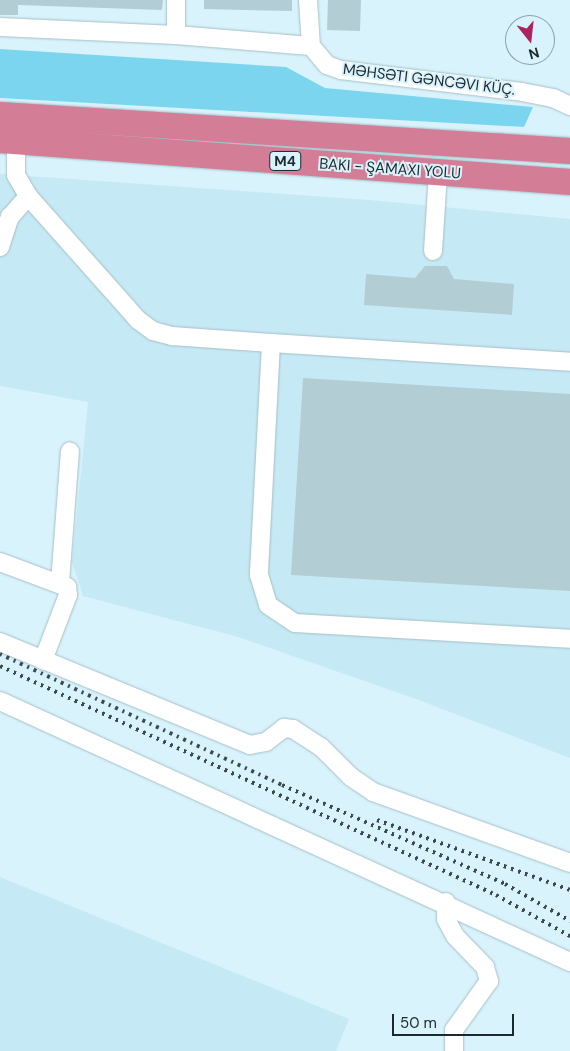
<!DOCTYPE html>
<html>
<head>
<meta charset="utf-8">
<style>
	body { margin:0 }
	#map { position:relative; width:570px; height:1051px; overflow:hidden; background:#d9f3fc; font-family:"DM Sans",sans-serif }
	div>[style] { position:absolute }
	.built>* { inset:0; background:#c6eaf5 }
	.green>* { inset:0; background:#7bd5ef }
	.building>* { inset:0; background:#b3cdd5 }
	.roads { filter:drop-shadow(0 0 1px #a5bfc7) drop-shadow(0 0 1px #a5bfc7) }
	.minor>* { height:18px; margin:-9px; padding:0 9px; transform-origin:9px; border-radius:9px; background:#fff }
	.highway>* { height:26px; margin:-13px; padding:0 13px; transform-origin:13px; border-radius:13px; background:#d47d97 }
	.rail>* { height:4px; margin-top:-2px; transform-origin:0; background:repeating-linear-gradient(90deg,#3b484c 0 2.5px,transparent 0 7.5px) }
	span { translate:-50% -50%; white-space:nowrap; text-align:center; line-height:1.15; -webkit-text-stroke:4px #d9f3fc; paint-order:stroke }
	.shield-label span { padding:1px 4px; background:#d9f3fc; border:1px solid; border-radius:4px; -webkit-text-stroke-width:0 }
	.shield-label { font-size:14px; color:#1d282b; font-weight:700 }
	.street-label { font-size:15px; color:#1d282b }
	.north { position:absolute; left:505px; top:15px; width:50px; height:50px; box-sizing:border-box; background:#d9f3fc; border:1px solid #8ea2a8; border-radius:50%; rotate:164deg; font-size:14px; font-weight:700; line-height:20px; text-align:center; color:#1d282b }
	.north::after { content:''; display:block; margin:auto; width:18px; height:22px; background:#ae225e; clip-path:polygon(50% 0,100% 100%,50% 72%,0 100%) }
	.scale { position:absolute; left:392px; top:1014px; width:122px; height:22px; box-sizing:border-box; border:2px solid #1d282b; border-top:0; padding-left:6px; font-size:15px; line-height:18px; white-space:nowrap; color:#1d282b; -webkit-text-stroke:4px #d9f3fc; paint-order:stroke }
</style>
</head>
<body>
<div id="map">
	<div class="built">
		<div style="clip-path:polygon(0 174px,370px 200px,570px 219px,570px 758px,416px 699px,238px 637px,83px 596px,72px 562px,88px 402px,0 386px)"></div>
		<div style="clip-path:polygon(0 877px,349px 1019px,336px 1051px,0 1051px)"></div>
	</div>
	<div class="green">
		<div style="clip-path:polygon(0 49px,286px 67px,325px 88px,533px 107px,524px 127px,0 98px)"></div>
	</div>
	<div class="building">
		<div style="clip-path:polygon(0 0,163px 0,162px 10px,18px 5px,18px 15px,0 15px)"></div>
		<div style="clip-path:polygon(204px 0,292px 0,292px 11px,204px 9px)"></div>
		<div style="clip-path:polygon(328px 0,361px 0,360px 31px,327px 30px)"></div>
		<div style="clip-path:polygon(425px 266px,447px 266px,454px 279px,514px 284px,512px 315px,364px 305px,366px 274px,415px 278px)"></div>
		<div style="clip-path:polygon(303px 378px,570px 394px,570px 591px,291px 575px)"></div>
	</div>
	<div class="roads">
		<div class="minor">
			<div style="left:176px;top:0;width:35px;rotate:90deg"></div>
			<div style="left:308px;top:0;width:46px;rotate:86.3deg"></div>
			<div style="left:311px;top:46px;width:25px;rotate:50deg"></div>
			<div style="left:327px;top:65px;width:15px;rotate:20deg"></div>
			<div style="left:341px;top:70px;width:182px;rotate:6.9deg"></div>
			<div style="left:522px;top:92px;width:32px;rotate:11deg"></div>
			<div style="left:553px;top:98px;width:19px;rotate:25deg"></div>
			<div style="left:0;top:27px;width:176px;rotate:2.6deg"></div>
			<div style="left:176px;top:35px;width:135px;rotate:4.7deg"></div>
			<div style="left:16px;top:141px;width:34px;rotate:90deg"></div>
			<div style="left:16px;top:175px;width:24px;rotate:60deg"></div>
			<div style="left:28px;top:196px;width:166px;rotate:48.4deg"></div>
			<div style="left:138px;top:320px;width:19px;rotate:36deg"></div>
			<div style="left:153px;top:331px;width:20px;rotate:15deg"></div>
			<div style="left:172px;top:336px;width:99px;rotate:4deg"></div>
			<div style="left:271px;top:343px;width:300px;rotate:3.6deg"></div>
			<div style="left:0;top:247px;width:32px;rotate:-72deg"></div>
			<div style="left:10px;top:217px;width:28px;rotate:-49deg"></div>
			<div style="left:433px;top:251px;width:78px;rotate:-86.3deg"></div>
			<div style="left:271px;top:343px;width:232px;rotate:93deg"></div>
			<div style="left:259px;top:575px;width:31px;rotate:73deg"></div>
			<div style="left:268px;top:605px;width:32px;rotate:34deg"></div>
			<div style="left:295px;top:623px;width:275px;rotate:3.3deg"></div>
			<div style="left:0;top:562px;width:72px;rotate:20.5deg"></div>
			<div style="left:67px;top:587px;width:8px;rotate:83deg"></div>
			<div style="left:68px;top:595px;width:70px;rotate:111deg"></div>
			<div style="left:60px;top:583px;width:132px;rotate:-85.7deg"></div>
			<div style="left:0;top:642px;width:270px;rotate:22.4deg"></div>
			<div style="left:250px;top:745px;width:16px;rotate:-11deg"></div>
			<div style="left:266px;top:742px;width:23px;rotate:-38deg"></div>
			<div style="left:284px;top:728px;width:9px;rotate:6deg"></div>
			<div style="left:293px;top:729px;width:33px;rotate:33deg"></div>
			<div style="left:321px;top:747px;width:42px;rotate:45deg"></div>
			<div style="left:351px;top:777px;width:27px;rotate:34deg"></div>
			<div style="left:373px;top:792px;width:209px;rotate:19.8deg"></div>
			<div style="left:0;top:701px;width:627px;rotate:24.6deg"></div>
			<div style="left:446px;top:902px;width:17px;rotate:90deg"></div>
			<div style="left:446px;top:919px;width:19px;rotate:62deg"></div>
			<div style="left:455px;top:936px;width:43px;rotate:45.9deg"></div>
			<div style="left:485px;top:967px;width:15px;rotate:74deg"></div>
			<div style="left:489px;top:981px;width:60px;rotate:125.5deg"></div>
			<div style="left:454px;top:1030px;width:21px;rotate:90deg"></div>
		</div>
		<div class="highway">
			<div style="left:0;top:115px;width:571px;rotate:3.61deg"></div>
			<div style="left:0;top:140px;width:572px;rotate:4.21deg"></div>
		</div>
	</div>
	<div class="rail">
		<div style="left:0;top:654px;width:311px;rotate:24.9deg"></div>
		<div style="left:282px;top:785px;width:244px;rotate:23.9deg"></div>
		<div style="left:505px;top:884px;width:75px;rotate:29.6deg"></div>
		<div style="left:0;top:666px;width:546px;rotate:24.78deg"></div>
		<div style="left:496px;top:895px;width:85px;rotate:29deg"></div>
		<div style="left:377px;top:820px;width:205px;rotate:19.9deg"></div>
	</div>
	<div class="shield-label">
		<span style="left:285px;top:161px">M4</span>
	</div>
	<div class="street-label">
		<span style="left:429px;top:80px;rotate:7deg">MƏHSƏTI GƏNCƏVI KÜÇ.</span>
		<span style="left:390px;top:169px;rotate:4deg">BAKI - ŞAMAXI YOLU</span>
	</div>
	<div class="north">N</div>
	<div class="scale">50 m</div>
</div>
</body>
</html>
